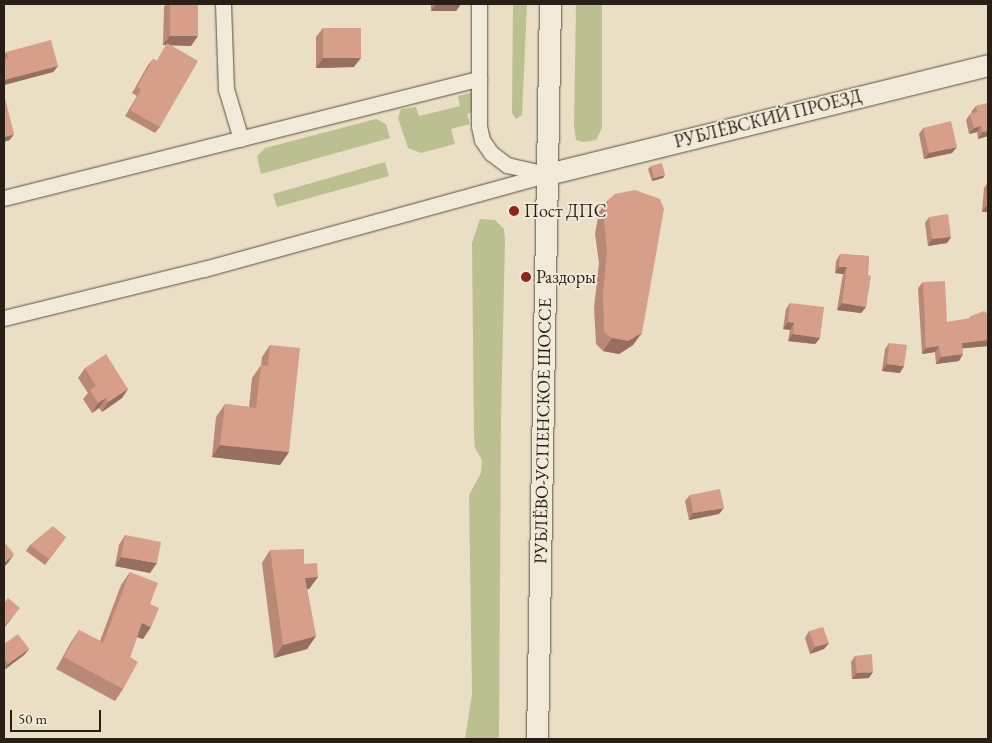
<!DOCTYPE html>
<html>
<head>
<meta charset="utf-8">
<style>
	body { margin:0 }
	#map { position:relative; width:992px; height:743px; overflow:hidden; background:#eadec4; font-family:"EB Garamond",serif }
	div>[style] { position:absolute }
	.green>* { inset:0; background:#bbc091 }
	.roads { filter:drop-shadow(0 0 1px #594f42) drop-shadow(0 0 1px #594f42) }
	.street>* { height:15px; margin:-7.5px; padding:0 7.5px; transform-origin:7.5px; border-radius:7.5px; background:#f1ead9 }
	.secondary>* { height:21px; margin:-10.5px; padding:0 10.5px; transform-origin:10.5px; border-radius:10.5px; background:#f1ead9 }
	.wall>* { inset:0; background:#b98976 }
	.shaded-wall>* { inset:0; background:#966f60 }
	.building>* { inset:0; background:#d79f89 }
	.dots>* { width:14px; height:14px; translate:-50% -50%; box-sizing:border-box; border:2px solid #f1ead9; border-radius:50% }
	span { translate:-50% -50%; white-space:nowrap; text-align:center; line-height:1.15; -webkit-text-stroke:4px #f1ead9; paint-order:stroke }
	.street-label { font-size:18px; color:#291f16 }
	.poi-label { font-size:18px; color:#291f16 }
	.left { translate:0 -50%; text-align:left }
	.frame { position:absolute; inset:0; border:5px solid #291f16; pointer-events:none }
	.scale { position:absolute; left:10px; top:710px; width:91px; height:22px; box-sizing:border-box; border:2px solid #291f16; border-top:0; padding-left:6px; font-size:15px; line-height:18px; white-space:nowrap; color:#291f16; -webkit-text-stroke:4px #f1ead9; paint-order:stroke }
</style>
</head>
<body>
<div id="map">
	<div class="green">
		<div style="clip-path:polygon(513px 4px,527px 4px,522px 115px,516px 119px,512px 113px)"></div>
		<div style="clip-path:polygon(576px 4px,602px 4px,602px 128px,596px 140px,583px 142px,576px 140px,574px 126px)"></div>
		<div style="clip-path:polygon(474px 92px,474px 112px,467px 114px,470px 124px,451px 129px,455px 144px,421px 153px,408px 148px,398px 118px,401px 109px,416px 107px,419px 116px,460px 106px,458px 96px)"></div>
		<div style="clip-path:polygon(376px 119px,386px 124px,390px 138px,261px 174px,257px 156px,265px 148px)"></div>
		<div style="clip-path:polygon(385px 162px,389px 176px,277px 207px,273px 194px)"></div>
		<div style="clip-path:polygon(480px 219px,495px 220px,504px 229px,505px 242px,501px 419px,499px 739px,465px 739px,472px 694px,469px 495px,481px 473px,482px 460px,475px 448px,474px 435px,472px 243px)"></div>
	</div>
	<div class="roads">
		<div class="street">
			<div style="left:223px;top:4px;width:85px;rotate:88deg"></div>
			<div style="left:226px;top:89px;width:52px;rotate:73.3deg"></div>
			<div style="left:479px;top:4px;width:122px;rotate:90deg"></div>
			<div style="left:479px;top:126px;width:14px;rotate:78deg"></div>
			<div style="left:482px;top:140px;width:16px;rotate:55deg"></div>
			<div style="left:491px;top:153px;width:20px;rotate:37deg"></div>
			<div style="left:507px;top:165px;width:36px;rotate:13deg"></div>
			<div style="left:4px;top:198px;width:490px;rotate:-14.1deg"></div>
			<div style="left:4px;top:318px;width:206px;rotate:-13.8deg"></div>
			<div style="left:204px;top:269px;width:357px;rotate:-15.4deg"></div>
		</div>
		<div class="secondary">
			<div style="left:548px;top:174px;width:453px;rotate:-13.9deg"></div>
			<div style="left:537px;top:739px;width:735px;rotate:-88.99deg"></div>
		</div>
	</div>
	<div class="wall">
		<div style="clip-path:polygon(166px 4px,198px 4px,191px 46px,171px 45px,160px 127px,155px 133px,125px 116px,137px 96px,132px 93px,148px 65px,153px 59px,157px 61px,166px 45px,163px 45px,164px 7px)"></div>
		<div style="clip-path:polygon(431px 4px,461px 4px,456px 11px,431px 11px)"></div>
		<div style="clip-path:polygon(323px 28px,354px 67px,316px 68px,316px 37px)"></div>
		<div style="clip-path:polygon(6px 52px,58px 66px,53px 72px,4px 85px,4px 55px)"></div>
		<div style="clip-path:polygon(988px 103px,988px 136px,978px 139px,977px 132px,969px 134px,966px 120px,970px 114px,972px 113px,971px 112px,976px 106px)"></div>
		<div style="clip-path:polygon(923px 128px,952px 153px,924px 159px,919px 134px)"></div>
		<div style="clip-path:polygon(651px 166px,663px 178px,652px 181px,648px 169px)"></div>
		<div style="clip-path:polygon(988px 182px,988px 212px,982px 212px,984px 188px)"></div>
		<div style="clip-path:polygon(608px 200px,633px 345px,619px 354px,603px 351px,596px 344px,594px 308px,599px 263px,595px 234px,599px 212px)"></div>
		<div style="clip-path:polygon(929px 217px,951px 237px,947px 243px,928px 246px,925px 223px)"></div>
		<div style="clip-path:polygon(840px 254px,869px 256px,866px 307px,861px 313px,837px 310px,843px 274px,835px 273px,836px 261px)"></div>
		<div style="clip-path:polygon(923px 282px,947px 322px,969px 319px,971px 316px,988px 314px,988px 346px,963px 348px,959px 361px,936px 364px,935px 352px,922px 354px,918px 288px)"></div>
		<div style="clip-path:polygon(790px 303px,820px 338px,815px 344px,788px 341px,790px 330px,783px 329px,786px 309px)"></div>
		<div style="clip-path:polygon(889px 343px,900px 373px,882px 371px,885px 349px)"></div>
		<div style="clip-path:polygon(270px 345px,289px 452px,280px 465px,212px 457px,216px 417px,225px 404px,249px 407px,252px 378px,261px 365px,262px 357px)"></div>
		<div style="clip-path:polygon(85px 368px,128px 389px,122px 398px,102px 412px,99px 408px,92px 413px,83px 399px,88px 393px,78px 378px)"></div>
		<div style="clip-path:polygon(690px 495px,719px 514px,689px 520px,685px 501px)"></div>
		<div style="clip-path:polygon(125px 535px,150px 573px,115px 566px,119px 545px)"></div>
		<div style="clip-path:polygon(66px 537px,45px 565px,26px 551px,30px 545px)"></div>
		<div style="clip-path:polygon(270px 550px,304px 564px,318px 577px,309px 589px,307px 589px,316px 636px,307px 649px,274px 658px,262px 563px)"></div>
		<div style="clip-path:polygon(130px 572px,150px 604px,143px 639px,137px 637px,130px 657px,123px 689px,115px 701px,56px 669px,71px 642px,79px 630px,100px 641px,121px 585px)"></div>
		<div style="clip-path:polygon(809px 631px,829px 643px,824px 649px,810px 654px,805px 638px)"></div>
		<div style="clip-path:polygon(4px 644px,29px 649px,24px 655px,4px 670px)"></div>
		<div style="clip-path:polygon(855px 656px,869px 678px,852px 679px,851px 662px)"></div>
	</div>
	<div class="shaded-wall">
		<div style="clip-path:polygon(436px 4px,461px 4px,456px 11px,431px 11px)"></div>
		<div style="clip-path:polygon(170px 36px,198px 36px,191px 46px,163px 45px)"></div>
		<div style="clip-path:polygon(323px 58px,361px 58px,354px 67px,316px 68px)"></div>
		<div style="clip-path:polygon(58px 66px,53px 72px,4px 85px,4px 80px)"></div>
		<div style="clip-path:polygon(981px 126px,977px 132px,969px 134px,974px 128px)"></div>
		<div style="clip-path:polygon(988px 131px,988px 136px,978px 139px,983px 132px)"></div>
		<div style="clip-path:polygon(14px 134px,10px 140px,4px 142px,4px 137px)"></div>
		<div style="clip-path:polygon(957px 147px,952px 153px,924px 159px,929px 153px)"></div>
		<div style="clip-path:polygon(665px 175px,663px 178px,652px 181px,654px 178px)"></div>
		<div style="clip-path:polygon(986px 206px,988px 206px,988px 212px,982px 212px)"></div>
		<div style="clip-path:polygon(951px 237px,947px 243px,928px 246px,932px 239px)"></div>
		<div style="clip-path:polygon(839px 267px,847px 267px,843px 274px,835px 273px)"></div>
		<div style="clip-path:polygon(842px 303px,866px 307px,861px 313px,837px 310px)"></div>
		<div style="clip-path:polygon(788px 322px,794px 323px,790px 330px,783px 329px)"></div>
		<div style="clip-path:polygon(642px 333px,633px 345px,619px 354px,603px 351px,612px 338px)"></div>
		<div style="clip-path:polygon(793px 334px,820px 338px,815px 344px,788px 341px)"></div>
		<div style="clip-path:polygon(988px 340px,988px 346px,957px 349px,962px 343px)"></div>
		<div style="clip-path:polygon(939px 346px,935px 352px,922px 354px,926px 348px)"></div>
		<div style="clip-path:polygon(963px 354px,959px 361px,936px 364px,941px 357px)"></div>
		<div style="clip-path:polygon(887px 364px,904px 366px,900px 373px,882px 371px)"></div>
		<div style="clip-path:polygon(128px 389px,122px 398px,102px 412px,108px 402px)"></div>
		<div style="clip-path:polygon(106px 398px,99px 408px,92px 413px,98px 403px)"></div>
		<div style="clip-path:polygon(220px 445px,289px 452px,280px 465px,212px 457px)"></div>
		<div style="clip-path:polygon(724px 508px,719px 514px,689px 520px,693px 513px)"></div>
		<div style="clip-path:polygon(14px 554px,8px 563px,4px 567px,4px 563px)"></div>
		<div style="clip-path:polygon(121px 557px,157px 563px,150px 573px,115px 566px)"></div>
		<div style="clip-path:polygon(318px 577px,309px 589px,296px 590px,305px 578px)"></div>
		<div style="clip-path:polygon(20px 608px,15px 614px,4px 628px,4px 626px)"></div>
		<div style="clip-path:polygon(142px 623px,151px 627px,143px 639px,134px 636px)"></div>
		<div style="clip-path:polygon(316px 636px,307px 649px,274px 658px,283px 645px)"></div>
		<div style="clip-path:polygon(829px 643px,824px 649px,810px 654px,815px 647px)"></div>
		<div style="clip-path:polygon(29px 649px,24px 655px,4px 670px,8px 664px)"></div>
		<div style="clip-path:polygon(873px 672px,869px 678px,852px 679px,857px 673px)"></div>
	</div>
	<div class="building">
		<div style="clip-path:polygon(170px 4px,198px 4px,198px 36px,170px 36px)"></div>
		<div style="clip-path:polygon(323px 28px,361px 28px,361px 58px,323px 58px)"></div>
		<div style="clip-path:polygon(51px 40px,58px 66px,4px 80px,4px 59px,8px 58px,6px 52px)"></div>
		<div style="clip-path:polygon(167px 43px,198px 61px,160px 127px,130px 110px,141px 89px,137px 87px,153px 59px,157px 61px)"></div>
		<div style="clip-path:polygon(4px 94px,14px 134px,4px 137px)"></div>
		<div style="clip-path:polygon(988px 103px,988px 131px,983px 132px,981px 126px,974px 128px,970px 114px,977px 112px,976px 106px)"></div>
		<div style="clip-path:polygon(951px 121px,957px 147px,929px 153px,923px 128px)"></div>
		<div style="clip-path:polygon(662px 163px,665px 175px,654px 178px,651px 166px)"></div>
		<div style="clip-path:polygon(988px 182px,988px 206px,986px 206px)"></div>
		<div style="clip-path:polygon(635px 190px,660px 199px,664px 209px,642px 333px,628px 341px,612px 338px,604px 332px,603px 295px,607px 250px,604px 221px,608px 200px,615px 194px)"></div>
		<div style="clip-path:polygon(948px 214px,951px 237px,932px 239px,929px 217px)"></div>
		<div style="clip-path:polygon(840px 254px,869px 256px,868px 275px,871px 276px,866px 307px,842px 303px,847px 267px,839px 267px)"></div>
		<div style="clip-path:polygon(945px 281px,947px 322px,971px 318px,971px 316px,984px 311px,988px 314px,988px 340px,962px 343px,963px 354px,941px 357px,939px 346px,926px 348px,923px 282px)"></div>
		<div style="clip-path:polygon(790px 303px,824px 307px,820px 338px,793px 334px,794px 323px,788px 322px)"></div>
		<div style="clip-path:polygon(889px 343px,907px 345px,904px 366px,887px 364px)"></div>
		<div style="clip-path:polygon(270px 345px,300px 348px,289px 452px,220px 445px,225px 404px,256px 408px,261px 365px,268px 366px)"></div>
		<div style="clip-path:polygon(106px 354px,128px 389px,108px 402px,106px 398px,98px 403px,90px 390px,96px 386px,85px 368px)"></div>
		<div style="clip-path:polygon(720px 489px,724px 508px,693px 513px,690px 495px)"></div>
		<div style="clip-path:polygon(53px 526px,66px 537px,49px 559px,30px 545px)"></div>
		<div style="clip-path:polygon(125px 535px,161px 542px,157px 563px,121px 557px)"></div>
		<div style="clip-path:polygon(4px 542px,14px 554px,4px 563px)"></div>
		<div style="clip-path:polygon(304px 549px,304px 564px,317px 563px,318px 577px,305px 578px,316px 636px,283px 645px,270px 550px)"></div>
		<div style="clip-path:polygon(130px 572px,158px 583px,150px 604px,159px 608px,151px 627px,142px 623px,130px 657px,138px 662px,123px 689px,64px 657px,79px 630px,103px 643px)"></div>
		<div style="clip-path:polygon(8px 598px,20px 608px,4px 626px,4px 603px)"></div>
		<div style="clip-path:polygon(823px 627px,829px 643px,815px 647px,809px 631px)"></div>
		<div style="clip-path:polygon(18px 634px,29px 649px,8px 664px,4px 658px,4px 644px)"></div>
		<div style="clip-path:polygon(872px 654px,873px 672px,857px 673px,855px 656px)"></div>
	</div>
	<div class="dots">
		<div style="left:514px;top:211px;background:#8f2418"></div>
		<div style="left:526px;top:277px;background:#8f2418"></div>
	</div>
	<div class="street-label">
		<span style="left:768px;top:119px;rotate:-14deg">РУБЛЁВСКИЙ ПРОЕЗД</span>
		<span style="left:543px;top:431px;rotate:-89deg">РУБЛЁВО-УСПЕНСКОЕ ШОССЕ</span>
	</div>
	<div class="poi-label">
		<span class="left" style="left:524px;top:211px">Пост ДПС</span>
		<span class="left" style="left:536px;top:277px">Раздоры</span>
	</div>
	<div class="frame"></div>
	<div class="scale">50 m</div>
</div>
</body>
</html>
